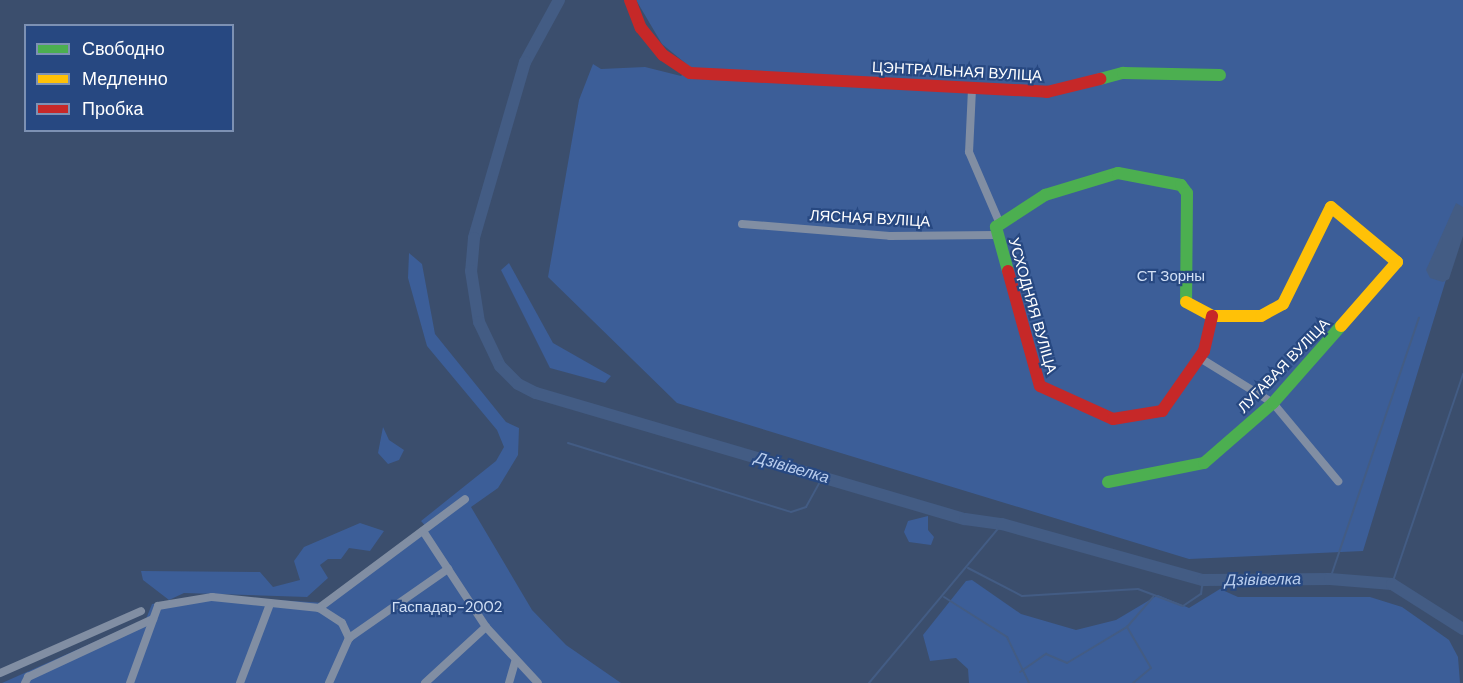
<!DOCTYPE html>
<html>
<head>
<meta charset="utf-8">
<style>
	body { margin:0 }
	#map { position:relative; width:1463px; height:683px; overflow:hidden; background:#3b4e6d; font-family:"DM Sans",sans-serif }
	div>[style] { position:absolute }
	.green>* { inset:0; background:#3c5e98 }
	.water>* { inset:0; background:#435c84 }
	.stream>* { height:2px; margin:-1px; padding:0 1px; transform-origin:1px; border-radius:1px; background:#435c84 }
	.river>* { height:12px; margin:-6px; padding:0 6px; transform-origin:6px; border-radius:6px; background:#435c84 }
	.street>* { height:8px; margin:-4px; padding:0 4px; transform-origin:4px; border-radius:4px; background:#818ea3 }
	.fast>* { height:12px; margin:-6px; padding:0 6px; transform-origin:6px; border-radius:6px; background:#4caf50 }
	.slow>* { height:12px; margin:-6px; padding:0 6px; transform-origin:6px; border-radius:6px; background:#ffc107 }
	.jam>* { height:12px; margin:-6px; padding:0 6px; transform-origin:6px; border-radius:6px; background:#c62828 }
	span { translate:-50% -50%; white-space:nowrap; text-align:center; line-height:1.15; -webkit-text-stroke:4.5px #274881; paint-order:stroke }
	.street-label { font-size:15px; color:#fff }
	.park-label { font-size:15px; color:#d2e0f5 }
	.water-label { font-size:16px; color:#baceee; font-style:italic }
	.legend { position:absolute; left:24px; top:24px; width:210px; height:108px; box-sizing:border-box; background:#274881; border:2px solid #7d91b3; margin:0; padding:8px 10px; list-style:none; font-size:18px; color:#fff }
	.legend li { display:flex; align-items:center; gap:12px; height:30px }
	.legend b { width:30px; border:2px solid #7d91b3 }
</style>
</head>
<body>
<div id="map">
	<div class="green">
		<div style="clip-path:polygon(636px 0,1463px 0,1463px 224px,1363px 551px,1189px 559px,677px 403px,548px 277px,579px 100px,593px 64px,601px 69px,645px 67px,681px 76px,690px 67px,662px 44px)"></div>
		<div style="clip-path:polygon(409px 253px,422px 264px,435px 334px,506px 422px,519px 428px,518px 455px,498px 488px,471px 507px,532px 610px,566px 645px,621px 683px,2px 683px,146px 619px,152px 604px,208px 596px,327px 603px,429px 530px,421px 521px,496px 461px,504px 447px,497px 430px,427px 346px,408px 278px)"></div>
		<div style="clip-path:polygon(509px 263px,553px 343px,611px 376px,605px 383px,550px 368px,501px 270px)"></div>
		<div style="clip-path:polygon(383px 427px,389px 440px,404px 450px,399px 460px,388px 464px,378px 453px)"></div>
		<div style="clip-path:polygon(928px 516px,928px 530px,934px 537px,931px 545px,909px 542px,904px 532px,908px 521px)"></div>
		<div style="clip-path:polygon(360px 523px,384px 531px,370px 551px,349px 548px,341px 559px,328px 559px,320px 565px,328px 578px,307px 597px,184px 593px,169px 600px,143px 580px,141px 571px,260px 572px,273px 587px,300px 580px,294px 561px,304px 547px)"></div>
		<div style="clip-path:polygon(972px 580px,1021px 614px,1076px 630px,1116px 620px,1158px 595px,1189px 608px,1220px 589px,1238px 597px,1370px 597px,1402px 607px,1449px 640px,1458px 657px,1460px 683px,969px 683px,968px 669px,956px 658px,930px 661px,923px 635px,966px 581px)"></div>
	</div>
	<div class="water">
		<div style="clip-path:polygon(1456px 203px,1463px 207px,1463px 236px,1449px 279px,1443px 282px,1430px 278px,1426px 270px)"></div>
	</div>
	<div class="stream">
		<div style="left:568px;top:443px;width:233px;rotate:17.2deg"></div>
		<div style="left:791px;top:512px;width:16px;rotate:-18deg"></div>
		<div style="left:806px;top:507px;width:35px;rotate:-61deg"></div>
		<div style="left:968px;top:568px;width:61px;rotate:27.4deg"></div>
		<div style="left:1022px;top:596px;width:116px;rotate:-3.5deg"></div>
		<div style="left:1138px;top:589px;width:48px;rotate:20.7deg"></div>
		<div style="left:1183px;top:606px;width:22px;rotate:-34deg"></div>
		<div style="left:1201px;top:594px;width:14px;rotate:-82deg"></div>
		<div style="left:1330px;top:579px;width:276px;rotate:-71.2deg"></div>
		<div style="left:1392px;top:584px;width:222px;rotate:-71.3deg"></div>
		<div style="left:944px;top:597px;width:75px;rotate:32.4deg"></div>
		<div style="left:1007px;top:637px;width:51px;rotate:64.4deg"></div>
		<div style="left:1020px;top:672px;width:32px;rotate:-35deg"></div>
		<div style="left:1046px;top:654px;width:23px;rotate:23deg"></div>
		<div style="left:1067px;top:663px;width:70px;rotate:-31deg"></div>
		<div style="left:869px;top:683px;width:207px;rotate:-50.1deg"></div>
		<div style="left:1133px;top:683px;width:23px;rotate:-40deg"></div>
		<div style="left:1151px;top:668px;width:48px;rotate:-120.3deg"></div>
		<div style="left:1127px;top:627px;width:40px;rotate:-49deg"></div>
	</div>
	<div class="river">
		<div style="left:559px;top:0;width:71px;rotate:118.7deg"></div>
		<div style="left:525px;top:62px;width:183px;rotate:106.2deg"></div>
		<div style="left:474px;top:238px;width:33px;rotate:95deg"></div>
		<div style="left:471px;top:271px;width:52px;rotate:81.1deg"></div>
		<div style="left:479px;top:322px;width:49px;rotate:64.5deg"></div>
		<div style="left:500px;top:366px;width:25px;rotate:45deg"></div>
		<div style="left:518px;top:384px;width:20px;rotate:27deg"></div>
		<div style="left:536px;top:393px;width:447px;rotate:16.4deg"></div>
		<div style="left:965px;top:519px;width:37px;rotate:8deg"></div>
		<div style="left:1002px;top:524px;width:209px;rotate:15.6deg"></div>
		<div style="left:1203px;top:580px;width:127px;rotate:-0.5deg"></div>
		<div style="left:1330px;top:579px;width:62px;rotate:4.6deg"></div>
		<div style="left:1392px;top:584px;width:84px;rotate:32.4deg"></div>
	</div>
	<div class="street">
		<div style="left:972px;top:89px;width:63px;rotate:92.7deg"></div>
		<div style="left:969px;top:152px;width:78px;rotate:66.7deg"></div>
		<div style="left:742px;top:224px;width:148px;rotate:4.6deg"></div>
		<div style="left:890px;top:236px;width:106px;rotate:-0.5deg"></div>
		<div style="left:1200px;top:358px;width:86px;rotate:31.7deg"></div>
		<div style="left:1273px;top:403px;width:102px;rotate:50.2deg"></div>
		<div style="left:423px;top:531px;width:115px;rotate:56.7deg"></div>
		<div style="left:486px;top:627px;width:76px;rotate:47.1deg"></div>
		<div style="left:319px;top:608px;width:182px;rotate:-36.7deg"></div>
		<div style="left:0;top:673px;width:154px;rotate:-23.7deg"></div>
		<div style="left:25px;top:683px;width:7px;rotate:-63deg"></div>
		<div style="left:28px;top:677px;width:138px;rotate:-24.9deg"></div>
		<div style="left:130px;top:683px;width:82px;rotate:-70deg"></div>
		<div style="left:158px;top:606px;width:55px;rotate:-9.5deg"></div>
		<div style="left:212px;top:597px;width:108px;rotate:5.9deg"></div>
		<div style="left:319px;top:608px;width:27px;rotate:33deg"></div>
		<div style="left:342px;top:623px;width:17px;rotate:65deg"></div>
		<div style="left:240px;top:683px;width:85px;rotate:-69.2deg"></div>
		<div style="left:329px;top:683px;width:49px;rotate:-66deg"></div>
		<div style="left:349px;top:638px;width:121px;rotate:-34.9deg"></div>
		<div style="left:425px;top:683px;width:83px;rotate:-42.6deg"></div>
		<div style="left:509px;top:683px;width:22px;rotate:-74deg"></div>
	</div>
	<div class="fast">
		<div style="left:1100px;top:79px;width:24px;rotate:-15deg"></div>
		<div style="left:1123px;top:73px;width:97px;rotate:1.2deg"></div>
		<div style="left:1008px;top:271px;width:46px;rotate:-105.3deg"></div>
		<div style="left:996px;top:227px;width:59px;rotate:-33.1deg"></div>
		<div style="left:1045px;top:195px;width:76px;rotate:-16.8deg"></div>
		<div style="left:1118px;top:173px;width:64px;rotate:10.8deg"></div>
		<div style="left:1181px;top:185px;width:10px;rotate:53deg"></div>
		<div style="left:1187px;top:193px;width:109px;rotate:90.5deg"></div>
		<div style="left:1108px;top:482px;width:98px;rotate:-11.2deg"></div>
		<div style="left:1204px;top:463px;width:91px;rotate:-41deg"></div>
		<div style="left:1273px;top:403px;width:103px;rotate:-48.6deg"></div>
	</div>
	<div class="slow">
		<div style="left:1186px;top:302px;width:30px;rotate:28deg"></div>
		<div style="left:1212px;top:316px;width:49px"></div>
		<div style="left:1261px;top:316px;width:25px;rotate:-29deg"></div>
		<div style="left:1283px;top:304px;width:108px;rotate:-63.7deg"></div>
		<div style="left:1331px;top:207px;width:86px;rotate:39.8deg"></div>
		<div style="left:1397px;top:262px;width:85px;rotate:131.2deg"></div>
	</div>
	<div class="jam">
		<div style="left:630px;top:0;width:30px;rotate:69deg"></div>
		<div style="left:641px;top:28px;width:35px;rotate:51deg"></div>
		<div style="left:663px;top:55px;width:32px;rotate:34deg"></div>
		<div style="left:690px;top:73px;width:358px;rotate:3deg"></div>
		<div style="left:1047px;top:92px;width:55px;rotate:-13.8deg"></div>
		<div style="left:1008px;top:271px;width:119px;rotate:74.5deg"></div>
		<div style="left:1040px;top:386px;width:80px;rotate:24.3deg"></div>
		<div style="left:1113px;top:419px;width:50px;rotate:-9.3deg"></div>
		<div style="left:1162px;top:411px;width:73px;rotate:-55deg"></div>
		<div style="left:1204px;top:351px;width:36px;rotate:-77deg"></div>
	</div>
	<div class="street-label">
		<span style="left:957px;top:72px;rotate:3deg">ЦЭНТРАЛЬНАЯ ВУЛІЦА</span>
		<span style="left:870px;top:219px;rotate:3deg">ЛЯСНАЯ ВУЛІЦА</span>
		<span style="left:1032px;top:306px;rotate:74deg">УСХОДНЯЯ ВУЛІЦА</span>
		<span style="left:1284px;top:366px;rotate:-46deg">ЛУГАВАЯ ВУЛІЦА</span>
	</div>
	<div class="park-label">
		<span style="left:1171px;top:277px">СТ Зорны</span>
		<span style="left:447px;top:608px">Гаспадар-2002</span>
	</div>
	<div class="water-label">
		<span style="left:792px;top:468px;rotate:16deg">Дзівівелка</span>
		<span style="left:1263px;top:580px;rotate:-1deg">Дзівівелка</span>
	</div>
	<ul class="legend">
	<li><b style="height:8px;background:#4caf50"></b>Свободно</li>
	<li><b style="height:8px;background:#ffc107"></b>Медленно</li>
	<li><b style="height:8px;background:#c62828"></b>Пробка</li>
	</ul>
</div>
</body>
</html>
